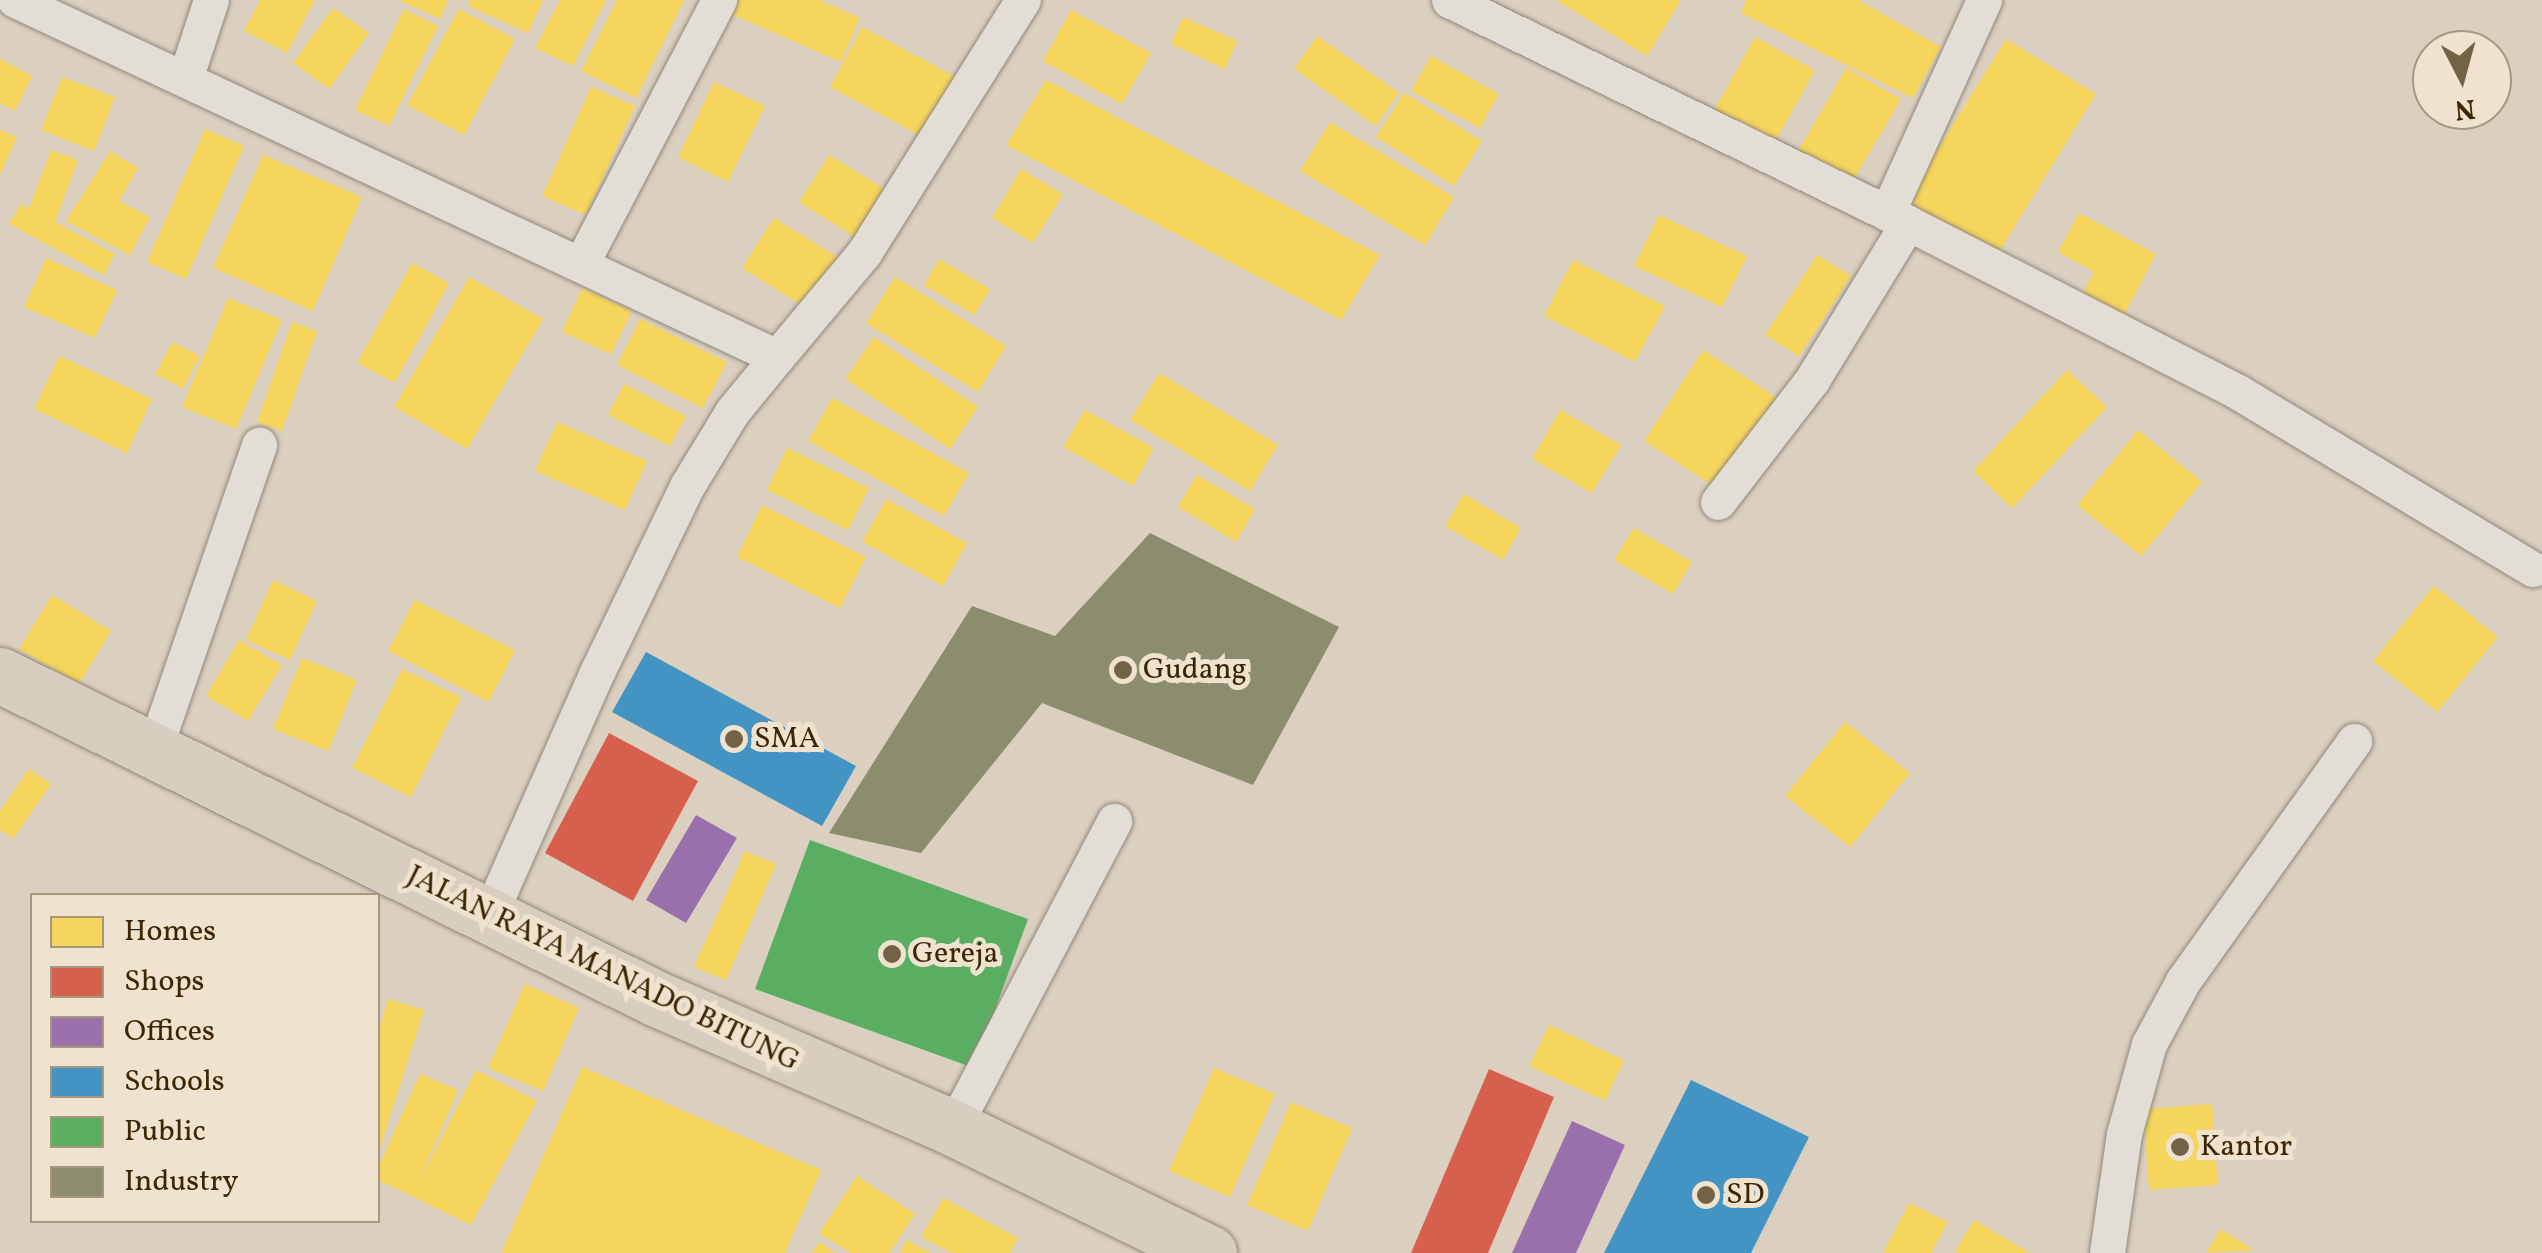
<!DOCTYPE html>
<html>
<head>
<meta charset="utf-8">
<style>
	body { margin:0 }
	#map { position:relative; width:2542px; height:1253px; overflow:hidden; background:#dbd0c0; font-family:Vollkorn,serif }
	div>[style] { position:absolute }
	.homes>* { inset:0; background:#f6d55c }
	.shops>* { inset:0; background:#d6604d }
	.offices>* { inset:0; background:#9970ab }
	.schools>* { inset:0; background:#4393c3 }
	.public>* { inset:0; background:#5aae61 }
	.industry>* { inset:0; background:#8c8c6e }
	.roads { filter:drop-shadow(0 0 2px #91887b) drop-shadow(0 0 2px #91887b) }
	.minor>* { height:35px; margin:-17.5px; padding:0 17.5px; transform-origin:17.5px; border-radius:17.5px; background:#e3ded5 }
	.trunk>* { height:55px; margin:-27.5px; padding:0 27.5px; transform-origin:27.5px; border-radius:27.5px; background:#d8cec0 }
	.dots>* { width:28px; height:28px; translate:-50% -50%; box-sizing:border-box; border:5px solid #efe2ce; border-radius:50% }
	span { translate:-50% -50%; white-space:nowrap; text-align:center; line-height:1.15; -webkit-text-stroke:10px #efe2ce; paint-order:stroke }
	.poi-label { font-size:30px; color:#3c2605 }
	.left { translate:0 -50%; text-align:left }
	.street-label { font-size:30px; color:#3c2605 }
	.legend { position:absolute; left:30px; top:893px; width:350px; height:330px; box-sizing:border-box; background:#efe2ce; border:2px solid #a7977e; margin:0; padding:12px 18px; list-style:none; font-size:30px; color:#3c2605 }
	.legend li { display:flex; align-items:center; gap:20px; height:50px }
	.legend b { width:50px; border:2px solid #a7977e }
	.north { position:absolute; left:2412px; top:30px; width:100px; height:100px; box-sizing:border-box; background:#efe2ce; border:2px solid #a7977e; border-radius:50%; rotate:174deg; font-size:28px; font-weight:700; line-height:40px; text-align:center; color:#3c2605 }
	.north::after { content:''; display:block; margin:auto; width:35px; height:45px; background:#746246; clip-path:polygon(50% 0,100% 100%,50% 72%,0 100%) }
</style>
</head>
<body>
<div id="map">
	<div class="homes">
		<div style="clip-path:polygon(260px 0,315px 0,287px 53px,244px 31px)"></div>
		<div style="clip-path:polygon(398px 0,448px 0,440px 19px)"></div>
		<div style="clip-path:polygon(471px 0,543px 0,528px 33px,468px 6px)"></div>
		<div style="clip-path:polygon(560px 0,606px 0,573px 66px,535px 48px)"></div>
		<div style="clip-path:polygon(617px 0,684px 0,636px 98px,581px 71px)"></div>
		<div style="clip-path:polygon(733px 0,819px 0,860px 18px,841px 62px,728px 13px)"></div>
		<div style="clip-path:polygon(1556px 0,1681px 0,1647px 56px)"></div>
		<div style="clip-path:polygon(1746px 0,1858px 0,1941px 47px,1913px 98px,1741px 13px)"></div>
		<div style="clip-path:polygon(333px 8px,369px 33px,329px 89px,293px 63px)"></div>
		<div style="clip-path:polygon(404px 9px,438px 26px,389px 126px,355px 110px)"></div>
		<div style="clip-path:polygon(459px 9px,515px 39px,464px 135px,407px 105px)"></div>
		<div style="clip-path:polygon(1071px 10px,1151px 53px,1122px 104px,1043px 61px)"></div>
		<div style="clip-path:polygon(1183px 17px,1237px 41px,1225px 69px,1171px 44px)"></div>
		<div style="clip-path:polygon(862px 27px,965px 82px,932px 142px,830px 87px)"></div>
		<div style="clip-path:polygon(1317px 36px,1399px 93px,1376px 126px,1294px 69px)"></div>
		<div style="clip-path:polygon(1755px 37px,1815px 70px,1771px 149px,1711px 116px)"></div>
		<div style="clip-path:polygon(2006px 39px,2096px 94px,1991px 265px,1900px 210px)"></div>
		<div style="clip-path:polygon(1431px 56px,1499px 94px,1480px 128px,1411px 91px)"></div>
		<div style="clip-path:polygon(0 59px,32px 76px,15px 111px,0 103px)"></div>
		<div style="clip-path:polygon(1846px 68px,1901px 99px,1847px 191px,1793px 160px)"></div>
		<div style="clip-path:polygon(62px 77px,115px 97px,94px 151px,41px 130px)"></div>
		<div style="clip-path:polygon(1046px 80px,1380px 255px,1341px 320px,1006px 145px)"></div>
		<div style="clip-path:polygon(714px 82px,765px 106px,728px 182px,678px 157px)"></div>
		<div style="clip-path:polygon(591px 87px,635px 106px,586px 215px,542px 196px)"></div>
		<div style="clip-path:polygon(1404px 93px,1482px 141px,1454px 186px,1376px 137px)"></div>
		<div style="clip-path:polygon(1330px 122px,1454px 197px,1425px 245px,1300px 171px)"></div>
		<div style="clip-path:polygon(205px 129px,244px 146px,186px 279px,147px 262px)"></div>
		<div style="clip-path:polygon(0 130px,17px 137px,0 175px)"></div>
		<div style="clip-path:polygon(51px 150px,78px 160px,55px 222px,115px 254px,104px 275px,9px 224px,21px 204px,29px 208px)"></div>
		<div style="clip-path:polygon(110px 151px,138px 168px,119px 201px,150px 217px,130px 255px,66px 221px)"></div>
		<div style="clip-path:polygon(263px 155px,362px 197px,313px 311px,213px 268px)"></div>
		<div style="clip-path:polygon(829px 155px,893px 194px,863px 242px,799px 202px)"></div>
		<div style="clip-path:polygon(1021px 169px,1063px 194px,1033px 243px,992px 218px)"></div>
		<div style="clip-path:polygon(2079px 213px,2156px 254px,2119px 325px,2078px 303px,2094px 272px,2058px 252px)"></div>
		<div style="clip-path:polygon(1659px 215px,1747px 256px,1722px 307px,1634px 266px)"></div>
		<div style="clip-path:polygon(774px 218px,844px 261px,813px 312px,742px 268px)"></div>
		<div style="clip-path:polygon(1817px 255px,1851px 276px,1799px 356px,1765px 335px)"></div>
		<div style="clip-path:polygon(46px 258px,117px 290px,95px 338px,24px 307px)"></div>
		<div style="clip-path:polygon(939px 259px,990px 289px,974px 315px,924px 285px)"></div>
		<div style="clip-path:polygon(1573px 260px,1665px 306px,1635px 362px,1544px 316px)"></div>
		<div style="clip-path:polygon(412px 263px,449px 283px,395px 383px,357px 363px)"></div>
		<div style="clip-path:polygon(469px 277px,543px 319px,467px 449px,394px 407px)"></div>
		<div style="clip-path:polygon(895px 277px,1006px 346px,978px 392px,866px 323px)"></div>
		<div style="clip-path:polygon(582px 288px,632px 311px,611px 354px,562px 332px)"></div>
		<div style="clip-path:polygon(228px 298px,282px 320px,236px 429px,182px 407px)"></div>
		<div style="clip-path:polygon(640px 319px,727px 362px,703px 408px,617px 365px)"></div>
		<div style="clip-path:polygon(292px 322px,317px 331px,282px 431px,257px 422px)"></div>
		<div style="clip-path:polygon(874px 337px,978px 407px,950px 449px,845px 379px)"></div>
		<div style="clip-path:polygon(172px 342px,200px 356px,183px 389px,155px 374px)"></div>
		<div style="clip-path:polygon(1703px 350px,1779px 399px,1720px 490px,1644px 441px)"></div>
		<div style="clip-path:polygon(59px 356px,152px 399px,127px 453px,34px 409px)"></div>
		<div style="clip-path:polygon(2067px 370px,2107px 407px,2012px 508px,1973px 471px)"></div>
		<div style="clip-path:polygon(1159px 373px,1278px 445px,1250px 491px,1130px 420px)"></div>
		<div style="clip-path:polygon(624px 384px,686px 416px,670px 446px,608px 415px)"></div>
		<div style="clip-path:polygon(832px 398px,969px 473px,944px 516px,808px 441px)"></div>
		<div style="clip-path:polygon(1085px 410px,1154px 448px,1133px 486px,1063px 447px)"></div>
		<div style="clip-path:polygon(1560px 410px,1621px 445px,1592px 493px,1532px 459px)"></div>
		<div style="clip-path:polygon(557px 422px,647px 461px,625px 510px,535px 471px)"></div>
		<div style="clip-path:polygon(2138px 430px,2202px 482px,2141px 556px,2077px 505px)"></div>
		<div style="clip-path:polygon(787px 448px,869px 488px,848px 530px,767px 490px)"></div>
		<div style="clip-path:polygon(1197px 475px,1255px 509px,1236px 542px,1178px 507px)"></div>
		<div style="clip-path:polygon(1464px 494px,1521px 528px,1503px 560px,1445px 526px)"></div>
		<div style="clip-path:polygon(886px 499px,967px 543px,943px 586px,862px 542px)"></div>
		<div style="clip-path:polygon(762px 505px,866px 557px,840px 608px,737px 557px)"></div>
		<div style="clip-path:polygon(1634px 528px,1692px 562px,1673px 594px,1614px 560px)"></div>
		<div style="clip-path:polygon(273px 580px,317px 601px,290px 660px,246px 640px)"></div>
		<div style="clip-path:polygon(2434px 586px,2498px 637px,2437px 712px,2373px 661px)"></div>
		<div style="clip-path:polygon(52px 595px,111px 631px,79px 684px,19px 649px)"></div>
		<div style="clip-path:polygon(415px 600px,515px 650px,489px 702px,388px 651px)"></div>
		<div style="clip-path:polygon(239px 640px,282px 665px,248px 721px,206px 696px)"></div>
		<div style="clip-path:polygon(302px 658px,357px 680px,328px 751px,273px 729px)"></div>
		<div style="clip-path:polygon(402px 669px,461px 697px,411px 797px,352px 768px)"></div>
		<div style="clip-path:polygon(1845px 722px,1910px 773px,1850px 847px,1785px 796px)"></div>
		<div style="clip-path:polygon(29px 769px,51px 784px,13px 839px,0 830px,0 811px)"></div>
		<div style="clip-path:polygon(745px 851px,776px 864px,726px 980px,694px 967px)"></div>
		<div style="clip-path:polygon(525px 984px,579px 1008px,543px 1091px,488px 1068px)"></div>
		<div style="clip-path:polygon(388px 999px,424px 1010px,378px 1154px,378px 1033px)"></div>
		<div style="clip-path:polygon(1549px 1025px,1624px 1060px,1605px 1101px,1529px 1066px)"></div>
		<div style="clip-path:polygon(582px 1067px,821px 1170px,785px 1253px,501px 1253px)"></div>
		<div style="clip-path:polygon(1214px 1068px,1275px 1094px,1230px 1197px,1169px 1171px)"></div>
		<div style="clip-path:polygon(476px 1070px,537px 1101px,471px 1225px,378px 1180px,378px 1168px,420px 1074px,458px 1090px,418px 1183px)"></div>
		<div style="clip-path:polygon(1291px 1102px,1352px 1128px,1308px 1231px,1247px 1205px)"></div>
		<div style="clip-path:polygon(2212px 1104px,2218px 1185px,2149px 1190px,2143px 1109px)"></div>
		<div style="clip-path:polygon(857px 1176px,915px 1214px,889px 1253px,851px 1253px,819px 1233px)"></div>
		<div style="clip-path:polygon(943px 1198px,1018px 1238px,1010px 1253px,952px 1253px,921px 1237px)"></div>
		<div style="clip-path:polygon(1909px 1203px,1948px 1222px,1931px 1253px,1883px 1253px)"></div>
		<div style="clip-path:polygon(1974px 1220px,2030px 1253px,1958px 1253px,1955px 1251px)"></div>
		<div style="clip-path:polygon(2221px 1229px,2254px 1250px,2206px 1253px)"></div>
		<div style="clip-path:polygon(906px 1240px,932px 1253px,900px 1253px)"></div>
		<div style="clip-path:polygon(820px 1242px,834px 1253px,811px 1253px)"></div>
	</div>
	<div class="shops">
		<div style="clip-path:polygon(609px 733px,698px 781px,633px 901px,545px 853px)"></div>
		<div style="clip-path:polygon(1489px 1069px,1554px 1097px,1488px 1253px,1411px 1253px)"></div>
	</div>
	<div class="offices">
		<div style="clip-path:polygon(696px 815px,737px 838px,686px 923px,646px 900px)"></div>
		<div style="clip-path:polygon(1572px 1121px,1625px 1145px,1576px 1253px,1512px 1253px)"></div>
	</div>
	<div class="schools">
		<div style="clip-path:polygon(646px 652px,856px 766px,822px 826px,612px 712px)"></div>
		<div style="clip-path:polygon(1691px 1080px,1809px 1137px,1751px 1253px,1604px 1253px)"></div>
	</div>
	<div class="public">
		<div style="clip-path:polygon(810px 840px,1028px 919px,974px 1068px,755px 989px)"></div>
	</div>
	<div class="industry">
		<div style="clip-path:polygon(1150px 533px,1339px 627px,1253px 785px,1042px 703px,921px 853px,829px 833px,972px 606px,1055px 636px)"></div>
	</div>
	<div class="roads">
		<div class="minor">
			<div style="left:15px;top:0;width:841px;rotate:25.1deg"></div>
			<div style="left:777px;top:357px;width:71px;rotate:129.3deg"></div>
			<div style="left:732px;top:412px;width:87px;rotate:121.3deg"></div>
			<div style="left:687px;top:486px;width:207px;rotate:115.8deg"></div>
			<div style="left:597px;top:672px;width:265px;rotate:113.9deg"></div>
			<div style="left:1449px;top:0;width:510px;rotate:25.91deg"></div>
			<div style="left:1908px;top:223px;width:371px;rotate:27.1deg"></div>
			<div style="left:2238px;top:392px;width:344px;rotate:31deg"></div>
			<div style="left:185px;top:79px;width:83px;rotate:-71.8deg"></div>
			<div style="left:1887px;top:213px;width:234px;rotate:-65.5deg"></div>
			<div style="left:581px;top:264px;width:298px;rotate:-62.4deg"></div>
			<div style="left:777px;top:357px;width:136px;rotate:-50.1deg"></div>
			<div style="left:864px;top:253px;width:299px;rotate:-57.9deg"></div>
			<div style="left:1718px;top:502px;width:154px;rotate:-52.4deg"></div>
			<div style="left:1812px;top:380px;width:184px;rotate:-58.6deg"></div>
			<div style="left:154px;top:750px;width:323px;rotate:-71deg"></div>
			<div style="left:953px;top:1128px;width:347px;rotate:-62.3deg"></div>
			<div style="left:2107px;top:1253px;width:120px;rotate:-81.9deg"></div>
			<div style="left:2124px;top:1134px;width:93px;rotate:-74.5deg"></div>
			<div style="left:2149px;top:1044px;width:72px;rotate:-61.6deg"></div>
			<div style="left:2183px;top:981px;width:295px;rotate:-54.5deg"></div>
		</div>
		<div class="trunk">
			<div style="left:0;top:675px;width:733px;rotate:26.25deg"></div>
			<div style="left:657px;top:999px;width:323px;rotate:23.5deg"></div>
			<div style="left:953px;top:1128px;width:285px;rotate:26deg"></div>
		</div>
	</div>
	<div class="dots">
		<div style="left:1123px;top:670px;background:#746246"></div>
		<div style="left:734px;top:739px;background:#746246"></div>
		<div style="left:892px;top:954px;background:#746246"></div>
		<div style="left:2180px;top:1147px;background:#746246"></div>
		<div style="left:1706px;top:1195px;background:#746246"></div>
	</div>
	<div class="poi-label">
		<span class="left" style="left:1143px;top:670px">Gudang</span>
		<span class="left" style="left:754px;top:739px">SMA</span>
		<span class="left" style="left:912px;top:954px">Gereja</span>
		<span class="left" style="left:2200px;top:1147px">Kantor</span>
		<span class="left" style="left:1726px;top:1195px">SD</span>
	</div>
	<div class="street-label">
		<span style="left:603px;top:969px;rotate:26deg">JALAN RAYA MANADO BITUNG</span>
	</div>
	<ul class="legend">
	<li><b style="height:28px;background:#f6d55c"></b>Homes</li>
	<li><b style="height:28px;background:#d6604d"></b>Shops</li>
	<li><b style="height:28px;background:#9970ab"></b>Offices</li>
	<li><b style="height:28px;background:#4393c3"></b>Schools</li>
	<li><b style="height:28px;background:#5aae61"></b>Public</li>
	<li><b style="height:28px;background:#8c8c6e"></b>Industry</li>
	</ul>
	<div class="north">N</div>
</div>
</body>
</html>
